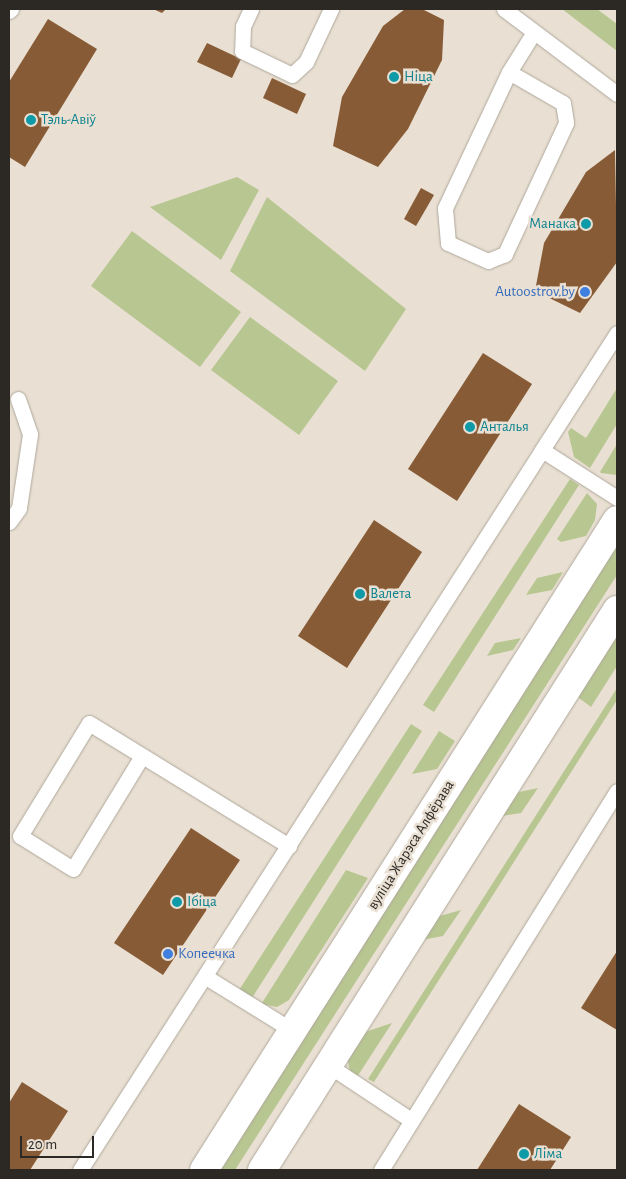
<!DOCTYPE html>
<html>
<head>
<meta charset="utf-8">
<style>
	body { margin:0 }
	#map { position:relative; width:626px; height:1179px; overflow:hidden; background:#e9e0d3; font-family:"Alegreya Sans",sans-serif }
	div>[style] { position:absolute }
	.green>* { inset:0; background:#b8c692 }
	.building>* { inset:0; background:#875b36 }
	.roads { filter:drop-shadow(0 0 1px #afa79b) drop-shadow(0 0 1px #afa79b) }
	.service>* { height:15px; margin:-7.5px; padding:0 7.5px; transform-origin:7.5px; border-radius:7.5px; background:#fff }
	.secondary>* { height:28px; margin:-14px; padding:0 14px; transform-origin:14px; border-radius:14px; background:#fff }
	.dots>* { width:14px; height:14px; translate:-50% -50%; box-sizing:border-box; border:2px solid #e9e0d3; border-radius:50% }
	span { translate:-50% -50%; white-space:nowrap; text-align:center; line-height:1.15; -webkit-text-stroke:5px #e9e0d3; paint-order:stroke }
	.culture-label { font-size:15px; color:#0d838f }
	.left { translate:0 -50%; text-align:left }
	.right { translate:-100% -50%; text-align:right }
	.shop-label { font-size:15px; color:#366cbe }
	.street-label { font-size:15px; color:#2c2824 }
	.frame { position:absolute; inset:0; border:10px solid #2c2824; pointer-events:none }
	.scale { position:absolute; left:20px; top:1136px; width:74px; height:22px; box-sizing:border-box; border:2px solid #2c2824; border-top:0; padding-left:6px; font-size:15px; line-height:18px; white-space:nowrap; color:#2c2824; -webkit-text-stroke:4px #e9e0d3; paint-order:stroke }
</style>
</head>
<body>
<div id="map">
	<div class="green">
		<div style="clip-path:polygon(562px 9px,597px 9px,617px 24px,617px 51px)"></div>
		<div style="clip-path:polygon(237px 177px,259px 190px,221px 260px,150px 207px)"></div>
		<div style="clip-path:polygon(267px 197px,406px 309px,365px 371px,230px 271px)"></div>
		<div style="clip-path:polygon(132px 231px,241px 312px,200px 367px,91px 286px)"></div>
		<div style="clip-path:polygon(250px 317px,338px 381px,299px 435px,211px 370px)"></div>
		<div style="clip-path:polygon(617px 388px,617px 424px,590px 468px,574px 457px,568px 432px,571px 428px,586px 438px)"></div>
		<div style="clip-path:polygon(617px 444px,617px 475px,601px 473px,600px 472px)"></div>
		<div style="clip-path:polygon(570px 479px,579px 485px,434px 712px,423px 705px)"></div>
		<div style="clip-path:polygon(587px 493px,597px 504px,595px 520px,586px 536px,561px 542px,557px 539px)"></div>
		<div style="clip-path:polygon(617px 542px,617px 575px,235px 1170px,215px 1170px)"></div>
		<div style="clip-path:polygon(563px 572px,552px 590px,526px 595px,537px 578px)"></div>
		<div style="clip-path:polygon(617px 630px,617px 666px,591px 707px,575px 695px)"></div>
		<div style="clip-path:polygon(521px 638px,513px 650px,487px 656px,495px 643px)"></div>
		<div style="clip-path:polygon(617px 688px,617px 700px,374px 1082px,368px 1079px)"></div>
		<div style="clip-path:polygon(411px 724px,422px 731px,252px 998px,239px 990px)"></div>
		<div style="clip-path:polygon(439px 731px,455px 741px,437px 769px,412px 774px)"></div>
		<div style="clip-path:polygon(538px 788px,521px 813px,496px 817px,510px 794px)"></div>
		<div style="clip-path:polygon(346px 870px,368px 878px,289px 1000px,277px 1007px,266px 1005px,262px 1003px)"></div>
		<div style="clip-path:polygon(461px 910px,443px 936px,417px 941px,429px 919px)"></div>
		<div style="clip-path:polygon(392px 1023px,357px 1077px,350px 1072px,347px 1056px,359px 1034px)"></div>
	</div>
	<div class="building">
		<div style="clip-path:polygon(153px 9px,166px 9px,162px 13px)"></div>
		<div style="clip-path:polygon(405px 9px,422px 9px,444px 20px,442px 60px,408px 129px,378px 167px,333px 146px,342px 97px,383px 26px)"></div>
		<div style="clip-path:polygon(48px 19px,97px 49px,25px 167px,9px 157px,9px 82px)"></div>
		<div style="clip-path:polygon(207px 43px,241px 59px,232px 78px,197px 62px)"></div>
		<div style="clip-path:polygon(272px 78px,306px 94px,297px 114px,263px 98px)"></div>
		<div style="clip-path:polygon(615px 150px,617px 262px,580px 313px,535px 291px,544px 243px,586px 172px)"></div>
		<div style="clip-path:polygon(421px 188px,434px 195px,416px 226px,404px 219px)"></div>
		<div style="clip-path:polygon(483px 353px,532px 384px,457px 501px,408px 469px)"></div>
		<div style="clip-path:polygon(374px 520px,422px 552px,347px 668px,298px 636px)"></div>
		<div style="clip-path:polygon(191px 828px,240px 860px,163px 975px,114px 943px)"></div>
		<div style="clip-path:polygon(617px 951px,617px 1030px,581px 1008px)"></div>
		<div style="clip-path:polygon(22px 1082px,68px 1111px,30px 1170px,9px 1170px,9px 1103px)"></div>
		<div style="clip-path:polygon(519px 1104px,571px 1137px,550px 1170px,477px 1170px)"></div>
	</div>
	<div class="roads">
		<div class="service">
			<div style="left:251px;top:9px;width:19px;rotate:115deg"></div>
			<div style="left:243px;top:26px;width:25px;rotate:92deg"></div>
			<div style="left:242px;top:51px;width:55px;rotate:25.6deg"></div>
			<div style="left:292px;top:75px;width:19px;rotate:-43deg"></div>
			<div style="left:306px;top:62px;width:59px;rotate:-64.7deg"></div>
			<div style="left:504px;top:9px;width:141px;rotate:37deg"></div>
			<div style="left:9px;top:11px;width:3px;rotate:-45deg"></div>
			<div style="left:509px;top:72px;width:62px;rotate:29.9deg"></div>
			<div style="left:563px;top:103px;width:20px;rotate:81deg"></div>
			<div style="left:566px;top:123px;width:145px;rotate:115deg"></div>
			<div style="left:505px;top:254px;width:18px;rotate:158deg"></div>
			<div style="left:488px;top:261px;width:44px;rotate:-155.8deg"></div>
			<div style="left:448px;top:243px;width:35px;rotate:-95deg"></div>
			<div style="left:445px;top:208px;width:150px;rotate:-64.8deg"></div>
			<div style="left:509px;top:72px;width:47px;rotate:-58deg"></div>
			<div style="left:617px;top:333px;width:139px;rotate:122.7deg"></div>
			<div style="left:542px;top:450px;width:89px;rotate:32.6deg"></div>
			<div style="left:9px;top:522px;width:17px;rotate:-54deg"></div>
			<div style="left:19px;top:508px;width:75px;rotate:-81.5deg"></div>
			<div style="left:30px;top:434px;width:37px;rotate:-109deg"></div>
			<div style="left:142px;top:756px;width:132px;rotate:121.4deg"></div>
			<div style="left:73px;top:869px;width:62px;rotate:-148.1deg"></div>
			<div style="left:20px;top:836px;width:132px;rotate:-58.6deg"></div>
			<div style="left:89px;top:723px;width:235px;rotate:31.6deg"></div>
			<div style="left:206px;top:977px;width:102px;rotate:31.8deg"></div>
			<div style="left:328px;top:1065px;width:100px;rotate:33.5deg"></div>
			<div style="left:80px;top:1170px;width:855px;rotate:-57.31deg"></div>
			<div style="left:381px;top:1170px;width:446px;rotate:-58.1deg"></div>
		</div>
		<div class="secondary">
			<div style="left:204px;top:1170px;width:770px;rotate:-57.57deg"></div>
			<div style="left:262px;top:1170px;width:663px;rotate:-57.63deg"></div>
		</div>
	</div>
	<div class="dots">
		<div style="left:394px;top:77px;background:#0f9aa8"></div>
		<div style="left:31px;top:120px;background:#0f9aa8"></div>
		<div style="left:586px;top:224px;background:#0f9aa8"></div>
		<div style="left:585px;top:292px;background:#3f7fe0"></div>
		<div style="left:470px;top:427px;background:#0f9aa8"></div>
		<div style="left:360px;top:594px;background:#0f9aa8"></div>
		<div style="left:177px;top:902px;background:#0f9aa8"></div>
		<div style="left:168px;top:954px;background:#3f7fe0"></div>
		<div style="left:524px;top:1154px;background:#0f9aa8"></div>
	</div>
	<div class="culture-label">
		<span class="left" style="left:404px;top:77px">Ніца</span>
		<span class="left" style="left:41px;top:120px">Тэль-Авіў</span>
		<span class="right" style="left:576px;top:224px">Манака</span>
		<span class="left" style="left:480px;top:427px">Анталья</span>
		<span class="left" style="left:370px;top:594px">Валета</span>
		<span class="left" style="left:187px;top:902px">Ібіца</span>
		<span class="left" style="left:534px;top:1154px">Ліма</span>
	</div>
	<div class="shop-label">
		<span class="right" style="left:575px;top:292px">Autoostrov.by</span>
		<span class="left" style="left:178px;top:954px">Копеечка</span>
	</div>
	<div class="street-label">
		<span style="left:411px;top:845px;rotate:-58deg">вуліца Жарэса Алфёрава</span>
	</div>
	<div class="frame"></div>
	<div class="scale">20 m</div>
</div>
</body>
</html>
